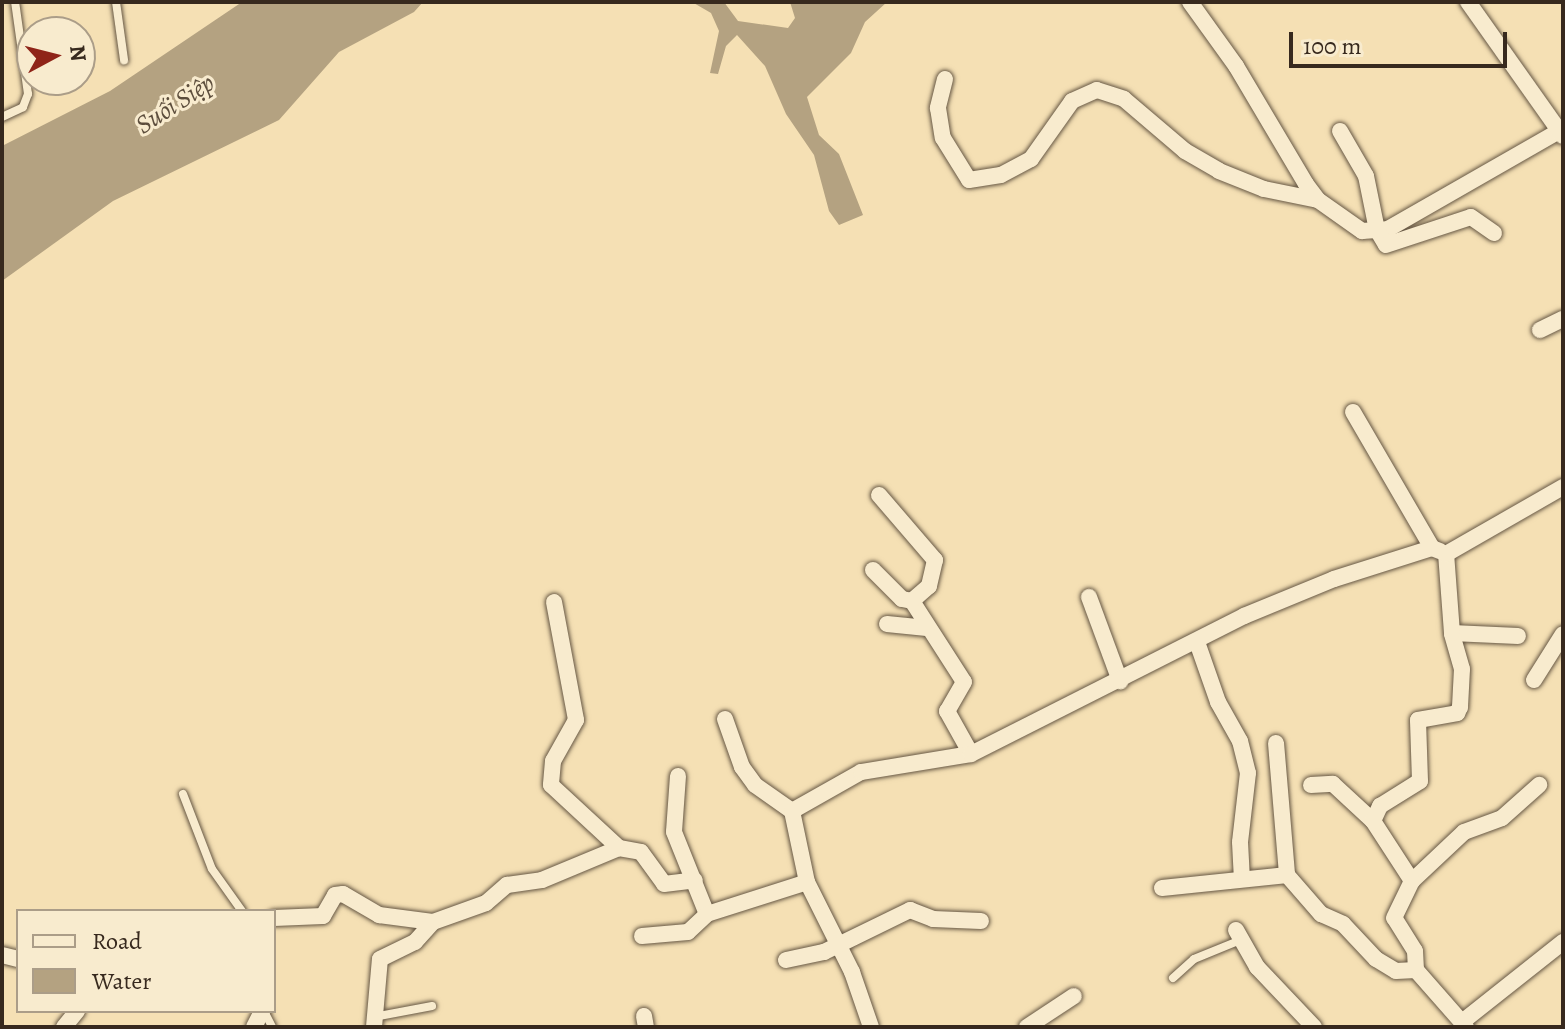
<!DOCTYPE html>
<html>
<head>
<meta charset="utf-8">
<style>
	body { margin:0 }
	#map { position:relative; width:1565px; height:1029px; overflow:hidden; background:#f5e0b4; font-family:Alegreya,serif }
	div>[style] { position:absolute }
	.water>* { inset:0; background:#b4a281 }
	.roads { filter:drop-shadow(0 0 2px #665744) drop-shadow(0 0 2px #665744) }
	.service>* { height:8px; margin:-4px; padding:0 4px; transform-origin:4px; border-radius:4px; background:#f8ebce }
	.minor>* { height:16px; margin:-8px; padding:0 8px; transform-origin:8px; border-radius:8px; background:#f8ebce }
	span { translate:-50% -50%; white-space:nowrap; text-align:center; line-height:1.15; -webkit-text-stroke:6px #f8ebce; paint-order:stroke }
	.water-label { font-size:26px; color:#5c4d3c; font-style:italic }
	.frame { position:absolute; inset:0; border:4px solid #37291e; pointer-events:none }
	.legend { position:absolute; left:16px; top:909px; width:260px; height:104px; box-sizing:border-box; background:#f8ebce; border:2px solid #ab9d88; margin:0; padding:10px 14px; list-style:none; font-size:24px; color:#37291e }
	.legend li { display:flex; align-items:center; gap:16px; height:40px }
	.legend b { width:40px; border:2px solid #ab9d88 }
	.north { position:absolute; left:16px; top:16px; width:80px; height:80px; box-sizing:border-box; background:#f8ebce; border:2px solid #ab9d88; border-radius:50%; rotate:83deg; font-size:22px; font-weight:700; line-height:32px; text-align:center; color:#37291e }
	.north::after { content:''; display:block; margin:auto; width:28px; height:36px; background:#8f2418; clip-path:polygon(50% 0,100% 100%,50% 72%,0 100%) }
	.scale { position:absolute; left:1289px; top:32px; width:218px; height:36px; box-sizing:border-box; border:4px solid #37291e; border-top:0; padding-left:10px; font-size:24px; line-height:28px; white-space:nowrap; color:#37291e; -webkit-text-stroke:6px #f8ebce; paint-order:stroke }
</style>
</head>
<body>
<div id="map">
	<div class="water">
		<div style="clip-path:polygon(242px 2px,423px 2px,414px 12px,339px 52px,279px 120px,113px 201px,2px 281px,2px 146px,110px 91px)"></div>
		<div style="clip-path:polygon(692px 2px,724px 2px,738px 21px,788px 28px,795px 18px,790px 2px,887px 2px,865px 22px,851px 53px,807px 97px,819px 135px,839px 154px,863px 215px,839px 225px,829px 211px,814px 155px,786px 114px,765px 66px,737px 35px,726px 46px,718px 74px,710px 73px,719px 31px,711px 13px)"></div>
	</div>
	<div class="roads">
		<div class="service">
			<div style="left:116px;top:2px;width:59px;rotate:82.1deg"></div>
			<div style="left:2px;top:117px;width:23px;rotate:-25deg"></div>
			<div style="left:23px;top:107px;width:14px;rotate:-69deg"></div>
			<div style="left:28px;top:94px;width:93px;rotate:-98deg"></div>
			<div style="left:183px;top:794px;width:80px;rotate:68.9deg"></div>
			<div style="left:212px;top:869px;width:52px;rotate:54.5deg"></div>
			<div style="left:1173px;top:978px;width:28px;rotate:-42deg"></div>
			<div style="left:1194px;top:959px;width:48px;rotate:-22.2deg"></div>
			<div style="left:264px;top:1011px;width:18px;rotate:63deg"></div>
			<div style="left:379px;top:1016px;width:54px;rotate:-10.7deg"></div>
		</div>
		<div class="minor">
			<div style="left:1190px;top:2px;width:79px;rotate:54.3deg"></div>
			<div style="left:1236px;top:66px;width:137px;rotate:59.3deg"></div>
			<div style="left:1306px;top:184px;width:20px;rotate:53deg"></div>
			<div style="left:1318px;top:200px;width:54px;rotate:35.2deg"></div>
			<div style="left:1362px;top:231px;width:26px;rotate:-4deg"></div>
			<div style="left:1388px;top:229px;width:197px;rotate:-29.8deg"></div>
			<div style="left:1468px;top:2px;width:164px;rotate:54.7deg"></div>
			<div style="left:945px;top:79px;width:30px;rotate:104deg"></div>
			<div style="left:938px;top:108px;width:30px;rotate:81deg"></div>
			<div style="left:943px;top:138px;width:49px;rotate:58.2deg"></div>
			<div style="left:969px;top:180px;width:32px;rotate:-9deg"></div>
			<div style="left:1001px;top:175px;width:34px;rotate:-28deg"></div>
			<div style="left:1031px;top:159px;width:71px;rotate:-54.7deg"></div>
			<div style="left:1072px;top:101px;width:27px;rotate:-24deg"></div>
			<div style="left:1097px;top:90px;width:28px;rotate:18deg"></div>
			<div style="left:1124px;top:99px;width:80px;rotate:40.4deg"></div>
			<div style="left:1185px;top:151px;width:39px;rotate:30deg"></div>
			<div style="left:1219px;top:171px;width:48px;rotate:21.8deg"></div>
			<div style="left:1264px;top:189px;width:55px;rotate:11.5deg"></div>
			<div style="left:1340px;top:131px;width:52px;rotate:60deg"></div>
			<div style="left:1366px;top:176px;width:55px;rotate:78.5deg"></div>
			<div style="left:1377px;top:230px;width:17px;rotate:59deg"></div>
			<div style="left:1386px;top:245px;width:89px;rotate:-18.2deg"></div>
			<div style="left:1471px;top:217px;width:28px;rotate:35deg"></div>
			<div style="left:1540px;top:330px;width:25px;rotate:-26deg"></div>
			<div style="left:1353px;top:412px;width:157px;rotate:59.8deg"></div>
			<div style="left:1432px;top:548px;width:9px;rotate:21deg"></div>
			<div style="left:879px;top:495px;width:86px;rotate:49.3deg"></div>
			<div style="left:935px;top:560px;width:27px;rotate:103deg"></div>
			<div style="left:929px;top:586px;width:23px;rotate:139deg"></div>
			<div style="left:912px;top:601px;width:96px;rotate:57.3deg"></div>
			<div style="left:964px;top:682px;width:34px;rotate:120deg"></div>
			<div style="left:947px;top:711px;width:49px;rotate:60.8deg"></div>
			<div style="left:873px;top:570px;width:41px;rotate:45deg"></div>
			<div style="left:902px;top:599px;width:10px;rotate:11deg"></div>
			<div style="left:1089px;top:597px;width:90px;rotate:69.7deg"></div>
			<div style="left:554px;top:602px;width:120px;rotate:79.4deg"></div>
			<div style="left:576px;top:720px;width:47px;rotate:119.3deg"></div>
			<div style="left:553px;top:761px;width:24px;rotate:95deg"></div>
			<div style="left:551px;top:785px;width:93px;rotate:42.8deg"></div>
			<div style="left:887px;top:624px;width:40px;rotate:5.7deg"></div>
			<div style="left:1452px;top:633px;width:66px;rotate:2.6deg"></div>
			<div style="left:1197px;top:642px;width:64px;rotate:70.7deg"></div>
			<div style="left:1218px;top:702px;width:45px;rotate:60.6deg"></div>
			<div style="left:1240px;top:741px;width:33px;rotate:76deg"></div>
			<div style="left:1248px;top:773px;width:69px;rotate:96.6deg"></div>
			<div style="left:1240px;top:842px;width:36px;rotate:87deg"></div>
			<div style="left:1534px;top:680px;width:54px;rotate:-57.8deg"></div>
			<div style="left:725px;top:719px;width:51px;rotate:70.5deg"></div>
			<div style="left:742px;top:767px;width:22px;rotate:54deg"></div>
			<div style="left:755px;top:785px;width:45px;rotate:35.1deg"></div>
			<div style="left:792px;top:811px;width:73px;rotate:78.1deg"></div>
			<div style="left:807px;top:882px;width:101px;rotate:63.4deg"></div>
			<div style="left:852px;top:972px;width:58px;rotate:70.9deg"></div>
			<div style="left:1276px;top:743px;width:132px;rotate:85.2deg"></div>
			<div style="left:678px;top:776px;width:56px;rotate:94.1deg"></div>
			<div style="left:674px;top:832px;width:88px;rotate:68.1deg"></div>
			<div style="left:1311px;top:785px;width:22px;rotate:-3deg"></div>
			<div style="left:1333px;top:784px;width:54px;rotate:42.8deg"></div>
			<div style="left:792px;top:811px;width:79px;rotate:-29.5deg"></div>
			<div style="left:861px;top:772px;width:111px;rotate:-9.3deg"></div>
			<div style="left:971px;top:754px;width:306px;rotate:-26.8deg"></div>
			<div style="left:1244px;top:616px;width:97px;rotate:-22.3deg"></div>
			<div style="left:1334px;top:579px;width:103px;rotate:-17.6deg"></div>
			<div style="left:1412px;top:881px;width:71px;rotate:-43.3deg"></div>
			<div style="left:1464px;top:832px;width:40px;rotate:-20.2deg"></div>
			<div style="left:1502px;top:818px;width:50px;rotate:-41.7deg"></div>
			<div style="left:1162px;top:888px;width:126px;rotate:-5.9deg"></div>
			<div style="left:1287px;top:875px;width:52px;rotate:48.9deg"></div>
			<div style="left:1321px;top:914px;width:24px;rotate:24deg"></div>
			<div style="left:1343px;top:924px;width:48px;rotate:46.7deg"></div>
			<div style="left:1376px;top:959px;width:23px;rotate:31deg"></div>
			<div style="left:1396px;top:971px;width:20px;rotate:-3deg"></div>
			<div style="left:274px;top:918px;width:49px;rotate:-2.3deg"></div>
			<div style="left:323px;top:916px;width:24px;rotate:-60deg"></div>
			<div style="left:335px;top:895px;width:8px;rotate:-7deg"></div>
			<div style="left:343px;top:894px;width:42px;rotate:30.3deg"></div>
			<div style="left:379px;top:915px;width:54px;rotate:7.4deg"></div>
			<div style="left:433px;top:922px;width:56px;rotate:-19.7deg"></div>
			<div style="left:486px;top:903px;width:28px;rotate:-41deg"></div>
			<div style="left:507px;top:885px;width:35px;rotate:-8deg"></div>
			<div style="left:542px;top:880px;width:83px;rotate:-22.6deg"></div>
			<div style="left:619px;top:848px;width:22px;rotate:10deg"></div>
			<div style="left:641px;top:852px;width:39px;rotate:54deg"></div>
			<div style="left:664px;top:884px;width:31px;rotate:-7deg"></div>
			<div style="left:1236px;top:930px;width:43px;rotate:60.4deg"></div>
			<div style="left:1257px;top:967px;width:83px;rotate:46.5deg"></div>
			<div style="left:642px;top:936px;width:46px;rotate:-5deg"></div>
			<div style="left:688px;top:932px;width:26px;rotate:-43deg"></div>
			<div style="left:707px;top:914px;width:105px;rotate:-17.7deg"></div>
			<div style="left:2px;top:955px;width:16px;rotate:14deg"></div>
			<div style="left:786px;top:960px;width:39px;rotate:-12deg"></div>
			<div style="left:824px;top:952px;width:96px;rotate:-26deg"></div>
			<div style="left:910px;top:910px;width:25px;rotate:21deg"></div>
			<div style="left:933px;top:919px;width:48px;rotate:2.4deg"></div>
			<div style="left:644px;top:1016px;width:11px;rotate:80deg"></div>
			<div style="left:1462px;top:1022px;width:129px;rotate:-38.4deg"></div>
			<div style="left:64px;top:1027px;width:21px;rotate:-51deg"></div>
			<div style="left:254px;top:1027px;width:18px;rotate:-63deg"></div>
			<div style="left:374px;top:1027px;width:68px;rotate:-85deg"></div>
			<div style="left:380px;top:959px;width:39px;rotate:-26deg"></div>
			<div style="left:415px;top:942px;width:27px;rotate:-48deg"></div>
			<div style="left:1027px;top:1027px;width:56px;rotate:-33.4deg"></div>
			<div style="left:1466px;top:1027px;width:76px;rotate:-131.3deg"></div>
			<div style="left:1416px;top:970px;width:19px;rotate:-93deg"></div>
			<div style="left:1415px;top:951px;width:39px;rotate:-122deg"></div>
			<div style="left:1394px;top:918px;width:41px;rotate:-64.1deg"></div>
			<div style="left:1412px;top:881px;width:72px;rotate:-123deg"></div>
			<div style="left:1373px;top:821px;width:17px;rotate:-65deg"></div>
			<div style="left:1380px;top:806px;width:47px;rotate:-32deg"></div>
			<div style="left:1420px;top:781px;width:61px;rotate:-91.9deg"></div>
			<div style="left:1418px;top:720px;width:40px;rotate:-10deg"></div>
			<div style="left:1457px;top:713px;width:7px;rotate:-63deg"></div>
			<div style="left:1460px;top:707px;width:38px;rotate:-87deg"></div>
			<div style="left:1462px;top:669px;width:37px;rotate:-106deg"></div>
			<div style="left:1452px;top:633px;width:79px;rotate:-94.3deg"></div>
			<div style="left:1446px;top:554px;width:135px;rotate:-29.8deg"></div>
		</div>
	</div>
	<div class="water-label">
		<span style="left:175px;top:104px;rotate:-33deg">Suối Siệp</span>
	</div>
	<div class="frame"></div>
	<ul class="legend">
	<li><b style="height:10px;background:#f8ebce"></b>Road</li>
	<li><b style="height:22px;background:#b4a281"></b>Water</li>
	</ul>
	<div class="north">N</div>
	<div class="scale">100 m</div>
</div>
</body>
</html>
